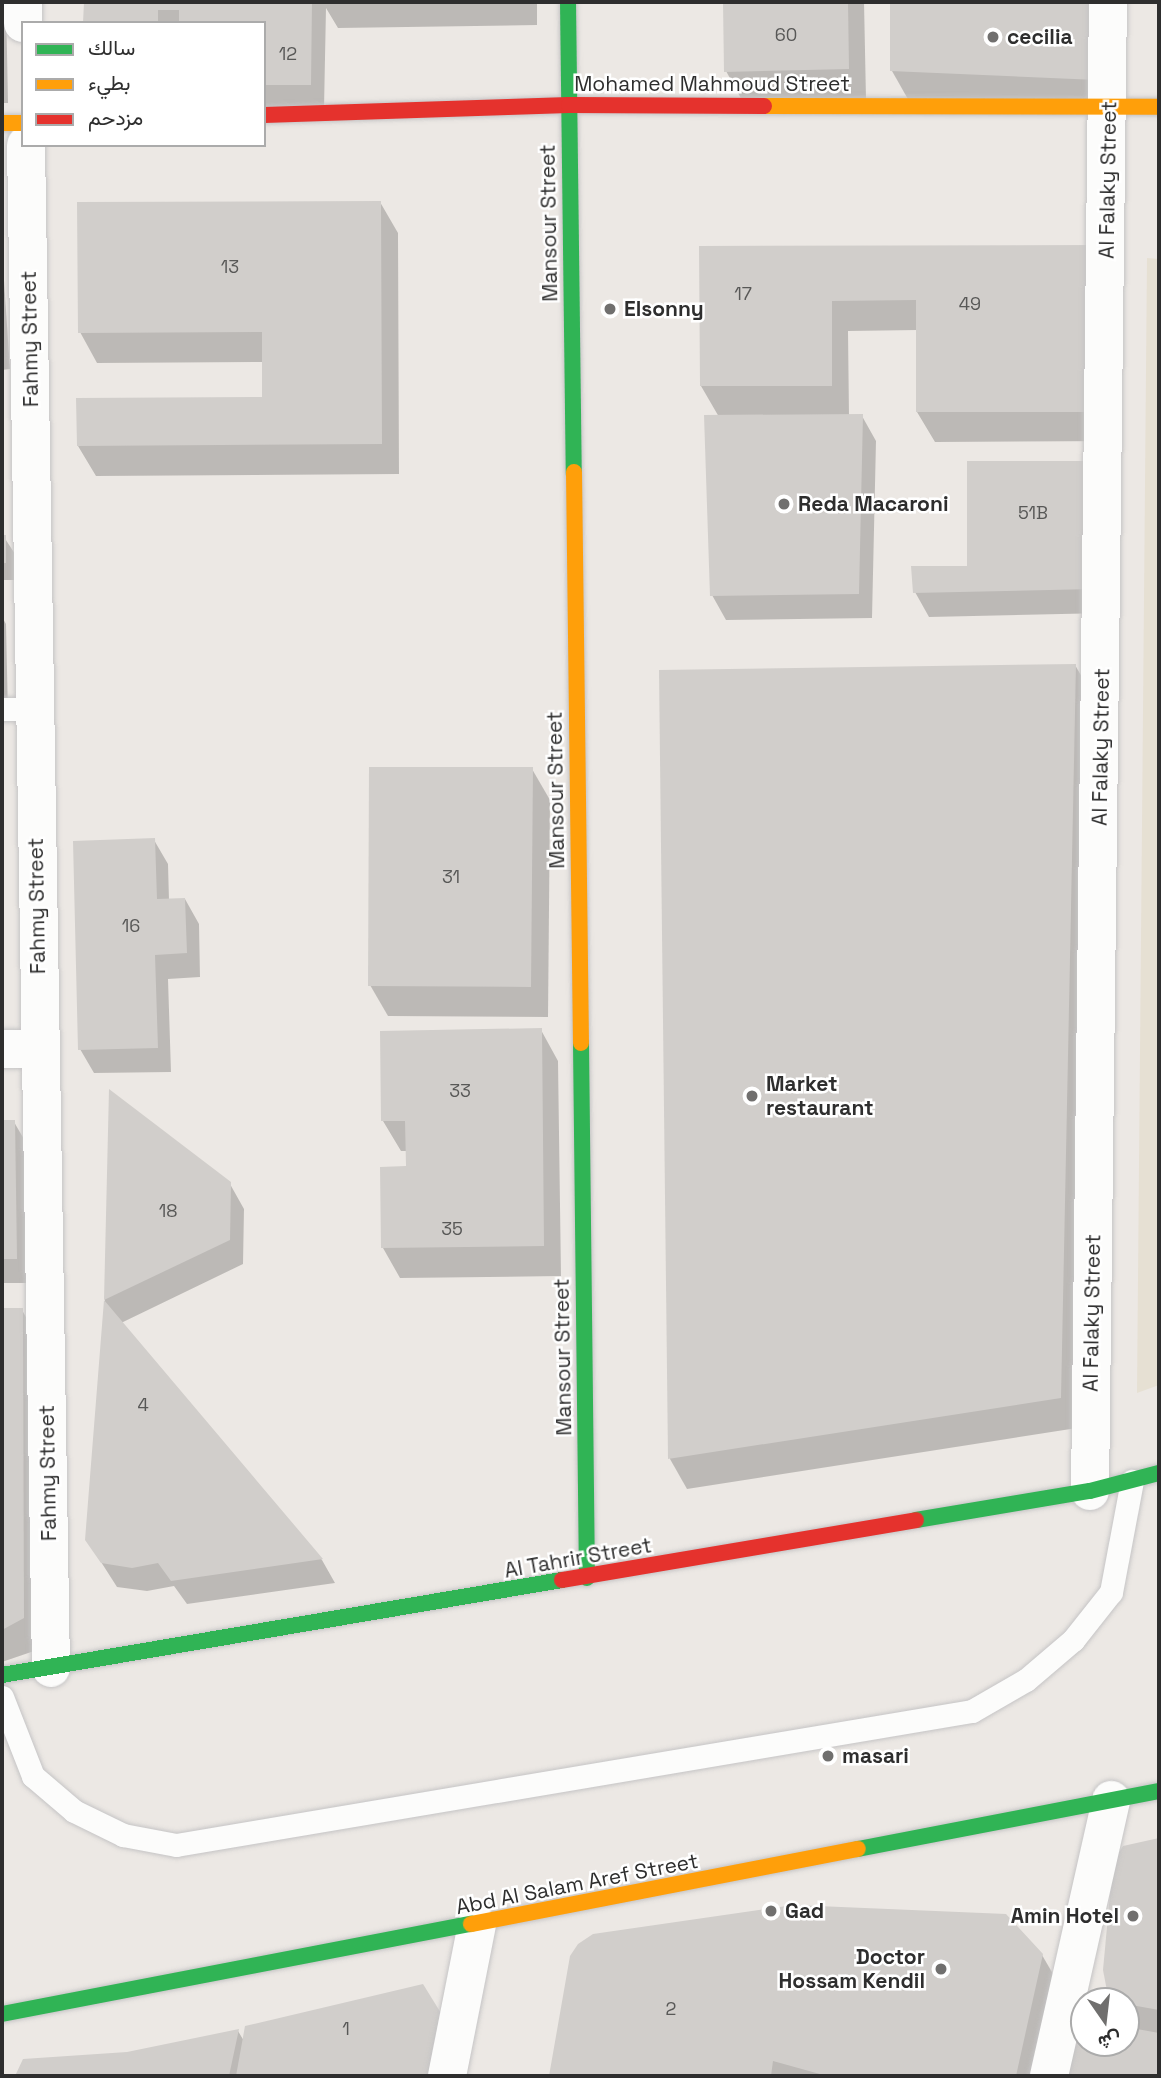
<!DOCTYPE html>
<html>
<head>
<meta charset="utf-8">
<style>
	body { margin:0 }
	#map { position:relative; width:1161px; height:2078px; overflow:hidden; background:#ece8e4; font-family:"Space Grotesk",Vazirmatn,sans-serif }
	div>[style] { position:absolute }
	.education>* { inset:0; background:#e6e0d3 }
	.shadow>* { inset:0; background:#0003 }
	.building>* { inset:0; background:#d1cecb }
	.roads { filter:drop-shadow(0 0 2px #c5c4c5) drop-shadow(0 0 2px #c5c4c5) }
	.lane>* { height:23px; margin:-11.5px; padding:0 11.5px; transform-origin:11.5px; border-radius:11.5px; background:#fcfcfb }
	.street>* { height:38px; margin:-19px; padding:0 19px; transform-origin:19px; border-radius:19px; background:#fcfcfb }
	.fast>* { height:16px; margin:-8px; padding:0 8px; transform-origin:8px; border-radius:8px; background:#30b455 }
	.slow>* { height:16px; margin:-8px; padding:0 8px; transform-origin:8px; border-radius:8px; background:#ff9f0a }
	.jam>* { height:16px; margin:-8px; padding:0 8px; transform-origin:8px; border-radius:8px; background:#e5322d }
	.dots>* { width:19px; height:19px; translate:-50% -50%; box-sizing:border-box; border:4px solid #fff; border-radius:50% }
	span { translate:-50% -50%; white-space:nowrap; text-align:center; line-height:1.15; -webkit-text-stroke:5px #fff; paint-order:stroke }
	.number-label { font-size:18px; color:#585857 }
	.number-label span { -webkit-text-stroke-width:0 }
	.poi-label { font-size:21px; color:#2e2e2e; font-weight:700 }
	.left { translate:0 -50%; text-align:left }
	.right { translate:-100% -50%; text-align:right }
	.street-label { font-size:21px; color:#2e2e2e }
	.frame { position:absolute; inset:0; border:4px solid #2e2e2e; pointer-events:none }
	.legend { position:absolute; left:21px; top:21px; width:245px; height:126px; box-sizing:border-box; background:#fff; border:2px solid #ababab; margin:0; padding:9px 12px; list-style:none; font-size:21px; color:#2e2e2e }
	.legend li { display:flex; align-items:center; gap:14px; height:35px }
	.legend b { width:35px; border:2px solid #ababab }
	.north { position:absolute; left:1070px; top:1987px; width:70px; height:70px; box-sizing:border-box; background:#fff; border:2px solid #ababab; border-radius:50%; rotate:166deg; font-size:19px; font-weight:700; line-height:28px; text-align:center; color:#2e2e2e }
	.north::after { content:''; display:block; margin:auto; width:24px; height:32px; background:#706f6e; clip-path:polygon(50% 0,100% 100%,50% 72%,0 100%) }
</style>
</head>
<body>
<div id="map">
	<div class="education">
		<div style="clip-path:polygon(1147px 258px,1159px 259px,1159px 1385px,1137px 1393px)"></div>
	</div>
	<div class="shadow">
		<div style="clip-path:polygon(2px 2px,6px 2px,8px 103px,2px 103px)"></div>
		<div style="clip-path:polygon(86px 2px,537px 2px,537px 25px,338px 28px,326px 8px,324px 109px,264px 109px,264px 23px,85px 23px)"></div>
		<div style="clip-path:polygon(724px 2px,864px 2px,866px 99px,743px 102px,726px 71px)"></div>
		<div style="clip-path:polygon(891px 2px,1111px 2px,1113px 110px,909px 101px,892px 71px)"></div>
		<div style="clip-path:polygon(380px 202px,398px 233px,399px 474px,96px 476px,78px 446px,264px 398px,264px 362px,97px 363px,80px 332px)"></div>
		<div style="clip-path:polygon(1103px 246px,1120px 441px,935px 442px,917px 412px,918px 330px,848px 331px,849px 416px,862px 416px,876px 441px,872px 618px,726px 620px,712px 595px,719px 417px,701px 386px,701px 248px)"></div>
		<div style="clip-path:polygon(2px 251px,10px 369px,2px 370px)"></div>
		<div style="clip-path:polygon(2px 384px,3px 386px,3px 491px,2px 491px)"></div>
		<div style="clip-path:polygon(969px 463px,1107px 613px,929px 617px,915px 592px,968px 568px)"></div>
		<div style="clip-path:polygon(2px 506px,4px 537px,15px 554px,15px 580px,2px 580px,2px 609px)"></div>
		<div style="clip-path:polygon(2px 617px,6px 624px,8px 716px,2px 716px)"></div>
		<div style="clip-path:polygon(1075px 665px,1093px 696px,1077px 1428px,687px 1489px,670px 1459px,661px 671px)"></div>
		<div style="clip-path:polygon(532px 769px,550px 800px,548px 1017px,388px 1016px,370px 985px)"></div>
		<div style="clip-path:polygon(154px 840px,168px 864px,169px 900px,185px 899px,199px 924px,200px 977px,168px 979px,171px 1072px,94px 1073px,80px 1049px)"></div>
		<div style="clip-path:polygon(541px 1030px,558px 1061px,561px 1276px,400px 1278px,383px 1248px,408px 1168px,407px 1151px,401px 1151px,383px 1121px)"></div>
		<div style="clip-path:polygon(110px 1092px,230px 1184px,244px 1209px,243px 1264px,121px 1323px,322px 1560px,335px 1583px,187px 1604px,174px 1586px,147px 1591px,117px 1587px,87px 1540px,105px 1300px)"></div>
		<div style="clip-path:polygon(2px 1122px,14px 1122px,28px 1146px,30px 1283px,2px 1283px)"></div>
		<div style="clip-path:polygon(2px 1310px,22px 1310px,39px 1340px,40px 1649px,2px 1662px)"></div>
		<div style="clip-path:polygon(1159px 1840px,1159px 2076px,1065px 2076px,1084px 2022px,1084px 2043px,1126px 2043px,1126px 2001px,1111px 2001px,1104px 1970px,1125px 1847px)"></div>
		<div style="clip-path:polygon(1042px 1955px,1060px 1986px,1040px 2076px,551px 2076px,571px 1957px)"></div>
		<div style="clip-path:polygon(422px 1986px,457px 2038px,464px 2076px,17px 2076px,24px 2061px,128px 2054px,238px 2031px,244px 2041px)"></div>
	</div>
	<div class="building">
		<div style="clip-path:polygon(84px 2px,312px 2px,311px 85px,264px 85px,264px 23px,179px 23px,179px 10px,158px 10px,158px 23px,83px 23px)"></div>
		<div style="clip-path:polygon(723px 2px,848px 2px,849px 69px,724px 72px)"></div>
		<div style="clip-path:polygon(890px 2px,1095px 2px,1097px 80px,890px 71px)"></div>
		<div style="clip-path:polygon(381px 201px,382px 444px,77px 446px,76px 398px,262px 397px,262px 332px,78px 333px,77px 202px)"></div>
		<div style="clip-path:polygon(1104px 245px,1104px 412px,916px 412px,916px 300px,832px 301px,832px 386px,700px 386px,699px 246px)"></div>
		<div style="clip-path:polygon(863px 414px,859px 594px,710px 596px,704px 415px)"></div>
		<div style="clip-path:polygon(967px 461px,1102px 461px,1094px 589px,913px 593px,911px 566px,967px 566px)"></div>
		<div style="clip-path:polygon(2px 535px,6px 535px,6px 563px,2px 563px)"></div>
		<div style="clip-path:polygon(1076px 664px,1061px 1398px,668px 1459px,659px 670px)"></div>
		<div style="clip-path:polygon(369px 767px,533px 767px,531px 987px,368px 986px)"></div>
		<div style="clip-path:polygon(155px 838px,157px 899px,185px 898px,187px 953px,155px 955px,158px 1048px,78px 1050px,73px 841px)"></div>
		<div style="clip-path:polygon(542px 1028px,544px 1246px,381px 1248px,380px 1167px,406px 1166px,405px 1121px,381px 1121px,380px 1031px)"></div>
		<div style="clip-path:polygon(109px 1089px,231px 1182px,230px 1240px,104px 1300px)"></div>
		<div style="clip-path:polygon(2px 1120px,15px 1120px,17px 1259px,2px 1259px)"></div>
		<div style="clip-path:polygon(104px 1300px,323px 1559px,171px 1581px,158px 1563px,132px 1568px,101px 1563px,85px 1540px)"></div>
		<div style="clip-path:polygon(2px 1308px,23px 1308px,24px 1618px,2px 1630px)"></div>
		<div style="clip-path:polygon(1159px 1838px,1159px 2010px,1109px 2001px,1103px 1970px,1113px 1862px,1123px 1846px)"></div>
		<div style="clip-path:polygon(794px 1905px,1006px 1914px,1043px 1954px,1016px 2076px,827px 2076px,773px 2061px,771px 2076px,549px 2076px,570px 1956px,578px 1944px,593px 1934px)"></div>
		<div style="clip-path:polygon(423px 1984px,444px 2018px,441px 2076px,236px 2076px,245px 2026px)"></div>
		<div style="clip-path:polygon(1073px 2018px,1084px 2020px,1084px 2043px,1126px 2043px,1126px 2027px,1159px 2033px,1159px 2076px,1063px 2076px)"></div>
		<div style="clip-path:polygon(239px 2029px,229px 2076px,15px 2076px,23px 2059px,127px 2052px)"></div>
	</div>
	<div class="roads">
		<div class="lane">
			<div style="left:2px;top:709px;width:31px"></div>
			<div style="left:2px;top:1697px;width:85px;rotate:68.6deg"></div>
			<div style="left:33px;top:1776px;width:54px;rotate:40.5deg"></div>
			<div style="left:74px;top:1811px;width:55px;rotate:26.1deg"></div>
			<div style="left:123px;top:1835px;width:54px;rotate:10.7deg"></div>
			<div style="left:176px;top:1845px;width:807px;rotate:-9.56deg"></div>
			<div style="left:972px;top:1711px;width:62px;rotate:-29.9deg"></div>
			<div style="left:1026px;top:1680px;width:62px;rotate:-40.4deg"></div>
			<div style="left:1073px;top:1640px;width:61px;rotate:-51.6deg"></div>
			<div style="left:1111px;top:1592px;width:113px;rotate:-79.3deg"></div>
		</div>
		<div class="street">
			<div style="left:23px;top:2px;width:21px;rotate:90deg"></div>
			<div style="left:26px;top:145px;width:1523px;rotate:89.06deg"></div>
			<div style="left:2px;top:1049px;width:37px"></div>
			<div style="left:1090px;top:1491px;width:1489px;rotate:-89.31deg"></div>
			<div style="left:447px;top:2076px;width:154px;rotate:-78.8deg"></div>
			<div style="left:1049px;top:2076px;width:283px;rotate:-77.3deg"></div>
		</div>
		<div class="fast">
			<div style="left:568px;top:2px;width:470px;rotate:89.3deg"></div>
			<div style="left:581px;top:1043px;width:535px;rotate:89.36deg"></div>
			<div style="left:916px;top:1520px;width:176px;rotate:-9.5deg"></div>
			<div style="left:1090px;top:1491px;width:71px;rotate:-14.6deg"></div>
			<div style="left:2px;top:1675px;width:568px;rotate:-9.63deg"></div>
			<div style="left:858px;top:1849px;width:307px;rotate:-10.9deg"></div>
			<div style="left:2px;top:2014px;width:478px;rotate:-10.9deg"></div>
		</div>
		<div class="slow">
			<div style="left:764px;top:106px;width:395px;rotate:0.1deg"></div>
			<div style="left:2px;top:123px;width:21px"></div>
			<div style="left:574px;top:472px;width:571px;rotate:89.3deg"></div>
			<div style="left:471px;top:1924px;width:394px;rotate:-11deg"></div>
		</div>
		<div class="jam">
			<div style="left:264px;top:115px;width:305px;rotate:-1.9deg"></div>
			<div style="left:569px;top:105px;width:195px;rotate:0.3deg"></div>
			<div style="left:562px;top:1580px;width:359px;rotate:-9.6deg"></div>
		</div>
	</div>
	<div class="dots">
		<div style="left:993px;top:37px;background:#706f6e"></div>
		<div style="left:610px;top:309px;background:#706f6e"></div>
		<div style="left:784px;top:504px;background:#706f6e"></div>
		<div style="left:752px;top:1096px;background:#706f6e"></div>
		<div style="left:828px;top:1756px;background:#706f6e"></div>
		<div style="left:771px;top:1911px;background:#706f6e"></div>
		<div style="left:1133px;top:1916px;background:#706f6e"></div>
		<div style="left:941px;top:1969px;background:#706f6e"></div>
	</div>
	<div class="number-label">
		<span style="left:786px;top:35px">60</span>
		<span style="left:288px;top:54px">12</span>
		<span style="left:230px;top:267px">13</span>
		<span style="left:743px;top:294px">17</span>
		<span style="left:970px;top:304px">49</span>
		<span style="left:1033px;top:513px">51B</span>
		<span style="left:451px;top:877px">31</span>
		<span style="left:131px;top:926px">16</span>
		<span style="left:460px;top:1091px">33</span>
		<span style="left:168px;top:1211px">18</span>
		<span style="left:452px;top:1229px">35</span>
		<span style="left:143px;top:1405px">4</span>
		<span style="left:671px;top:2009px">2</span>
		<span style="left:346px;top:2029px">1</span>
	</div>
	<div class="poi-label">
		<span class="left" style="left:1007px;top:37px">cecilia</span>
		<span class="left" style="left:624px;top:309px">Elsonny</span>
		<span class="left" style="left:798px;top:504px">Reda Macaroni</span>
		<span class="left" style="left:766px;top:1096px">Market<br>restaurant</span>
		<span class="left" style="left:842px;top:1756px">masari</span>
		<span class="left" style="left:785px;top:1911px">Gad</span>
		<span class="right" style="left:1119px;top:1916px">Amin Hotel</span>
		<span class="right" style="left:925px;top:1969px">Doctor<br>Hossam Kendil</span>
	</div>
	<div class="street-label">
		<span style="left:712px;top:84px">Mohamed Mahmoud Street</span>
		<span style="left:1108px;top:180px;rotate:-89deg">Al Falaky Street</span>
		<span style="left:549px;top:223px;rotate:-91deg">Mansour Street</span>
		<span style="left:30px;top:339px;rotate:-91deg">Fahmy Street</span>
		<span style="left:1101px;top:747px;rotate:-89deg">Al Falaky Street</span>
		<span style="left:556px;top:790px;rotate:-91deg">Mansour Street</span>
		<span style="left:37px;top:906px;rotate:-91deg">Fahmy Street</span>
		<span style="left:1092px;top:1313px;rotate:-89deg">Al Falaky Street</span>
		<span style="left:563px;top:1357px;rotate:-91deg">Mansour Street</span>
		<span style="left:48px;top:1473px;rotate:-91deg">Fahmy Street</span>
		<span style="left:578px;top:1558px;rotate:-10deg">Al Tahrir Street</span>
		<span style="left:577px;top:1884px;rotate:-11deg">Abd Al Salam Aref Street</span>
	</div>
	<div class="frame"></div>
	<ul class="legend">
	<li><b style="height:9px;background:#30b455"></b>سالك</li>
	<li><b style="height:9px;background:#ff9f0a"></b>بطيء</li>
	<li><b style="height:9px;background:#e5322d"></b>مزدحم</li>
	</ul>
	<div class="north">ش</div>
</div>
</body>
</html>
